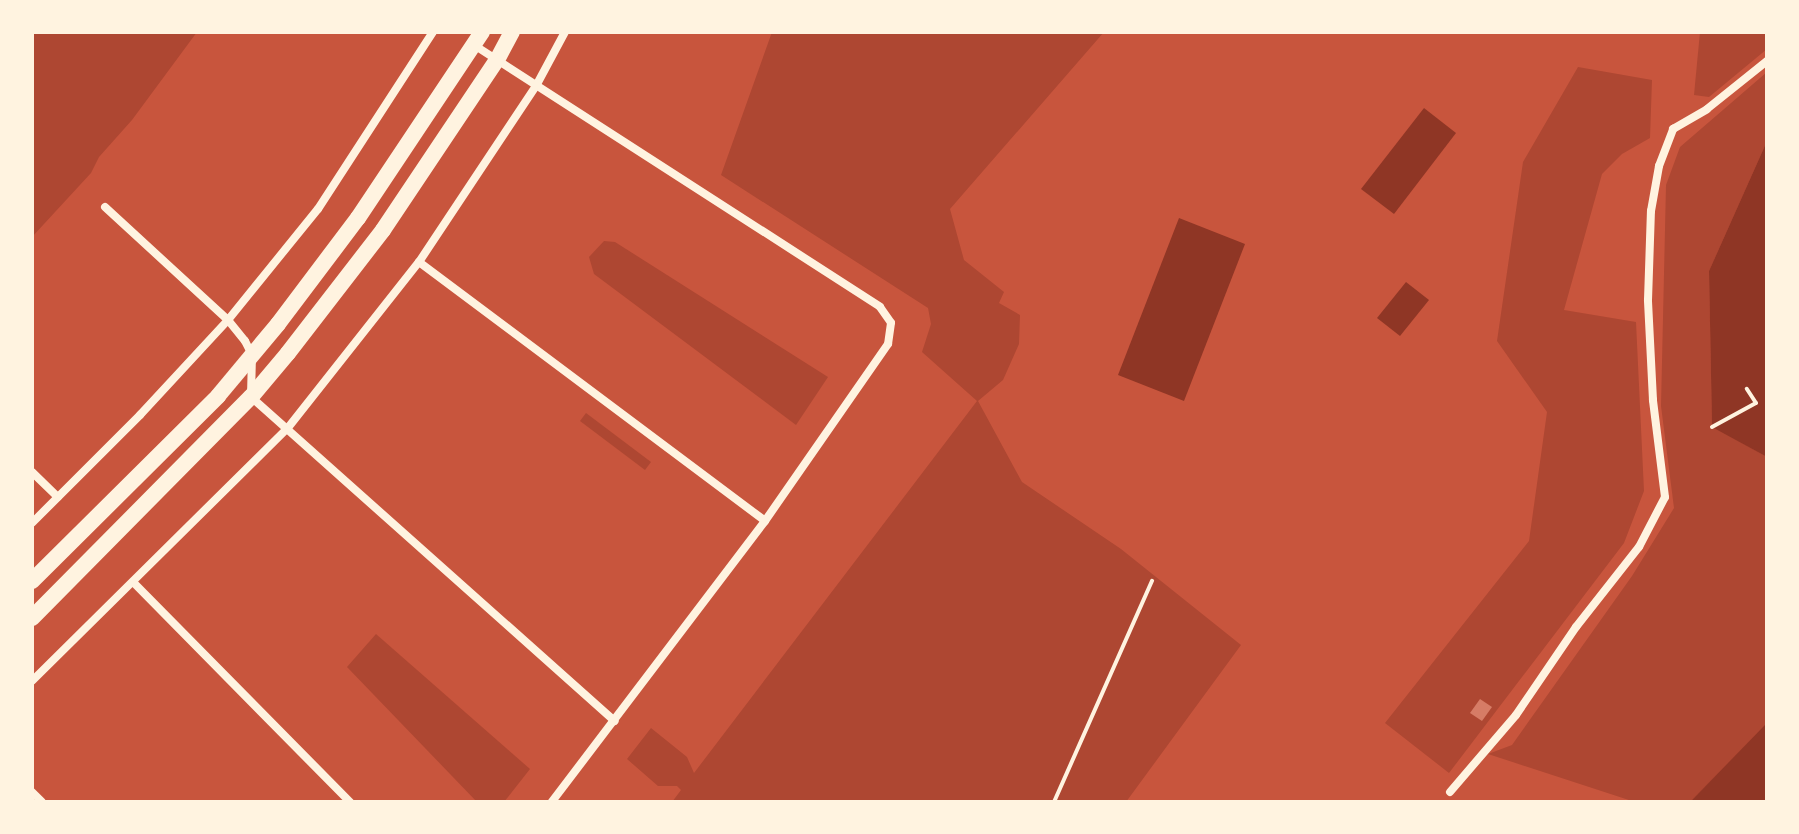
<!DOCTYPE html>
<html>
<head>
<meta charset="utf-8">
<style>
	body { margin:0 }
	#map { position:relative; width:1799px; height:834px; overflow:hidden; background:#c8553d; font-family:Manrope,sans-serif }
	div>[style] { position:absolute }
	.green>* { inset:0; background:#ae4732 }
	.water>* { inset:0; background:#8f3625 }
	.building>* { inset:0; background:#d67c66 }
	.path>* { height:4px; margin:-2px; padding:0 2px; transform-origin:2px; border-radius:2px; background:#fff3e0 }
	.minor>* { height:8px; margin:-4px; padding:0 4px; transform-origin:4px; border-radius:4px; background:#fff3e0 }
	.secondary>* { height:16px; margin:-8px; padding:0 8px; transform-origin:8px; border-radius:8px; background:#fff3e0 }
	span { translate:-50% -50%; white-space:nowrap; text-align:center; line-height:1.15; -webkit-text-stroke:7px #fff3e0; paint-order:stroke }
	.frame { position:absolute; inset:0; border:34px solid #fff3e0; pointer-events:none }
</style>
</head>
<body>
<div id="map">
	<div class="green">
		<div style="clip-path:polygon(32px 32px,197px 32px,132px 120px,99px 157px,91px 173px,32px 237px)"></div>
		<div style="clip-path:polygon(772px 32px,1104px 32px,950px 209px,964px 260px,1004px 292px,999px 303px,1020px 315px,1019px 344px,1003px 380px,978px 401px,1022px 482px,1121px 549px,1241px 645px,1126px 802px,672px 802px,681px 790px,677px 786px,658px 786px,627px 759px,651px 728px,687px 757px,694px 773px,977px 401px,922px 352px,931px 324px,928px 308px,721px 175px)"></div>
		<div style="clip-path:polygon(1700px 32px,1767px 32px,1767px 49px,1709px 97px,1694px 95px)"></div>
		<div style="clip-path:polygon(1578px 67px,1652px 80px,1650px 138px,1622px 154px,1602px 174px,1564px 310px,1636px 322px,1644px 491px,1624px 543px,1449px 773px,1385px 723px,1529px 541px,1547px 412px,1497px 341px,1523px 162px)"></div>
		<div style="clip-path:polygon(1767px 72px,1767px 141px,1709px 271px,1712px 426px,1767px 457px,1767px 724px,1690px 802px,1635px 802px,1488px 754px,1512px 745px,1632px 576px,1674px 508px,1661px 406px,1666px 185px,1680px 147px)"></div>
		<div style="clip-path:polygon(604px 241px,615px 242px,828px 377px,796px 425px,594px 274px,589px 257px)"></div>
		<div style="clip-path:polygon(586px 413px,651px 462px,645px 470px,580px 421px)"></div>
		<div style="clip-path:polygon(376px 634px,530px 769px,504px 802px,477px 802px,347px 667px)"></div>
	</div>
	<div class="water">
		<div style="clip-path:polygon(1424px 108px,1456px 133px,1394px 214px,1361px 189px)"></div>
		<div style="clip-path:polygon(1767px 141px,1767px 457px,1712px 427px,1709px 271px)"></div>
		<div style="clip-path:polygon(1179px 218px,1245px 244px,1184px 401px,1118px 375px)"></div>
		<div style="clip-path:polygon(1406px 282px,1429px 300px,1400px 336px,1377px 318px)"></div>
		<div style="clip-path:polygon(1767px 724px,1767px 802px,1690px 802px,1765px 725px)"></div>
	</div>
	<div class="building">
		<div style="clip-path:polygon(1480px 699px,1492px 707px,1482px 721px,1470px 713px)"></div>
	</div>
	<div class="path">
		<div style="left:1712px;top:427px;width:50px;rotate:-28.6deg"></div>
		<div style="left:1756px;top:403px;width:17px;rotate:-123deg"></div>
		<div style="left:1054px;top:802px;width:242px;rotate:-66.1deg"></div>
	</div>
	<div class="minor">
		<div style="left:474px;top:45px;width:483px;rotate:32.8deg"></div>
		<div style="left:880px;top:307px;width:19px;rotate:55deg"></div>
		<div style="left:891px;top:323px;width:21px;rotate:98deg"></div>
		<div style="left:888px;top:344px;width:216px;rotate:124.8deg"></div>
		<div style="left:765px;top:521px;width:353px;rotate:127.2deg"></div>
		<div style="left:105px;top:207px;width:167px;rotate:42.6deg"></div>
		<div style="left:228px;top:320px;width:27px;rotate:51deg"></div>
		<div style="left:245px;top:341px;width:16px;rotate:63deg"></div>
		<div style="left:252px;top:355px;width:42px;rotate:91.4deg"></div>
		<div style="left:251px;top:397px;width:487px;rotate:41.7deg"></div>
		<div style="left:419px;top:262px;width:432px;rotate:36.8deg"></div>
		<div style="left:32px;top:472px;width:36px;rotate:44deg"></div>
		<div style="left:32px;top:523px;width:153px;rotate:-45deg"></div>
		<div style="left:140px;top:415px;width:129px;rotate:-47.2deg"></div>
		<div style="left:228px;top:320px;width:143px;rotate:-51deg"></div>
		<div style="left:318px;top:209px;width:211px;rotate:-57deg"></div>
		<div style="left:134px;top:583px;width:308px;rotate:45.4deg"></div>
		<div style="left:32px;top:681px;width:359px;rotate:-44.7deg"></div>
		<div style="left:287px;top:429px;width:213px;rotate:-51.7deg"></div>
		<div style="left:419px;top:262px;width:211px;rotate:-56.4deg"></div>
		<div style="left:536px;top:86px;width:61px;rotate:-61.8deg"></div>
		<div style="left:32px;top:792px;width:14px;rotate:45deg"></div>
		<div style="left:1450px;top:792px;width:101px;rotate:-49.4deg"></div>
		<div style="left:1516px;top:715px;width:107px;rotate:-55.7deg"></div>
		<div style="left:1576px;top:627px;width:102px;rotate:-51.8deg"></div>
		<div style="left:1639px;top:547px;width:56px;rotate:-62.5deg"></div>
		<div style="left:1665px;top:497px;width:98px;rotate:-97.1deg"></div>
		<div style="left:1653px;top:400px;width:100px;rotate:-92.9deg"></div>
		<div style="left:1648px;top:300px;width:89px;rotate:-88.1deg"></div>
		<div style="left:1651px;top:211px;width:46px;rotate:-79.9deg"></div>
		<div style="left:1659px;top:166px;width:40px;rotate:-69deg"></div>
		<div style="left:1673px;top:129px;width:39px;rotate:-30deg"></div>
		<div style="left:1707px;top:109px;width:77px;rotate:-38.7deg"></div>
	</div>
	<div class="secondary">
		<div style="left:32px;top:581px;width:262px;rotate:-44.8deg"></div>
		<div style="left:218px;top:396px;width:94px;rotate:-50.2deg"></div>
		<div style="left:278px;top:324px;width:133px;rotate:-53deg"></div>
		<div style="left:358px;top:218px;width:224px;rotate:-56.3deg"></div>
		<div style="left:32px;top:618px;width:311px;rotate:-45.3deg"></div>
		<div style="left:251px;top:397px;width:57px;rotate:-49.9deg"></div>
		<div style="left:288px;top:353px;width:155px;rotate:-52.3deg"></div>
		<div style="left:383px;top:230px;width:205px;rotate:-56.2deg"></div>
		<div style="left:497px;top:60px;width:32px;rotate:-62deg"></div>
	</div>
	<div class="frame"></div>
</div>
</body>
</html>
